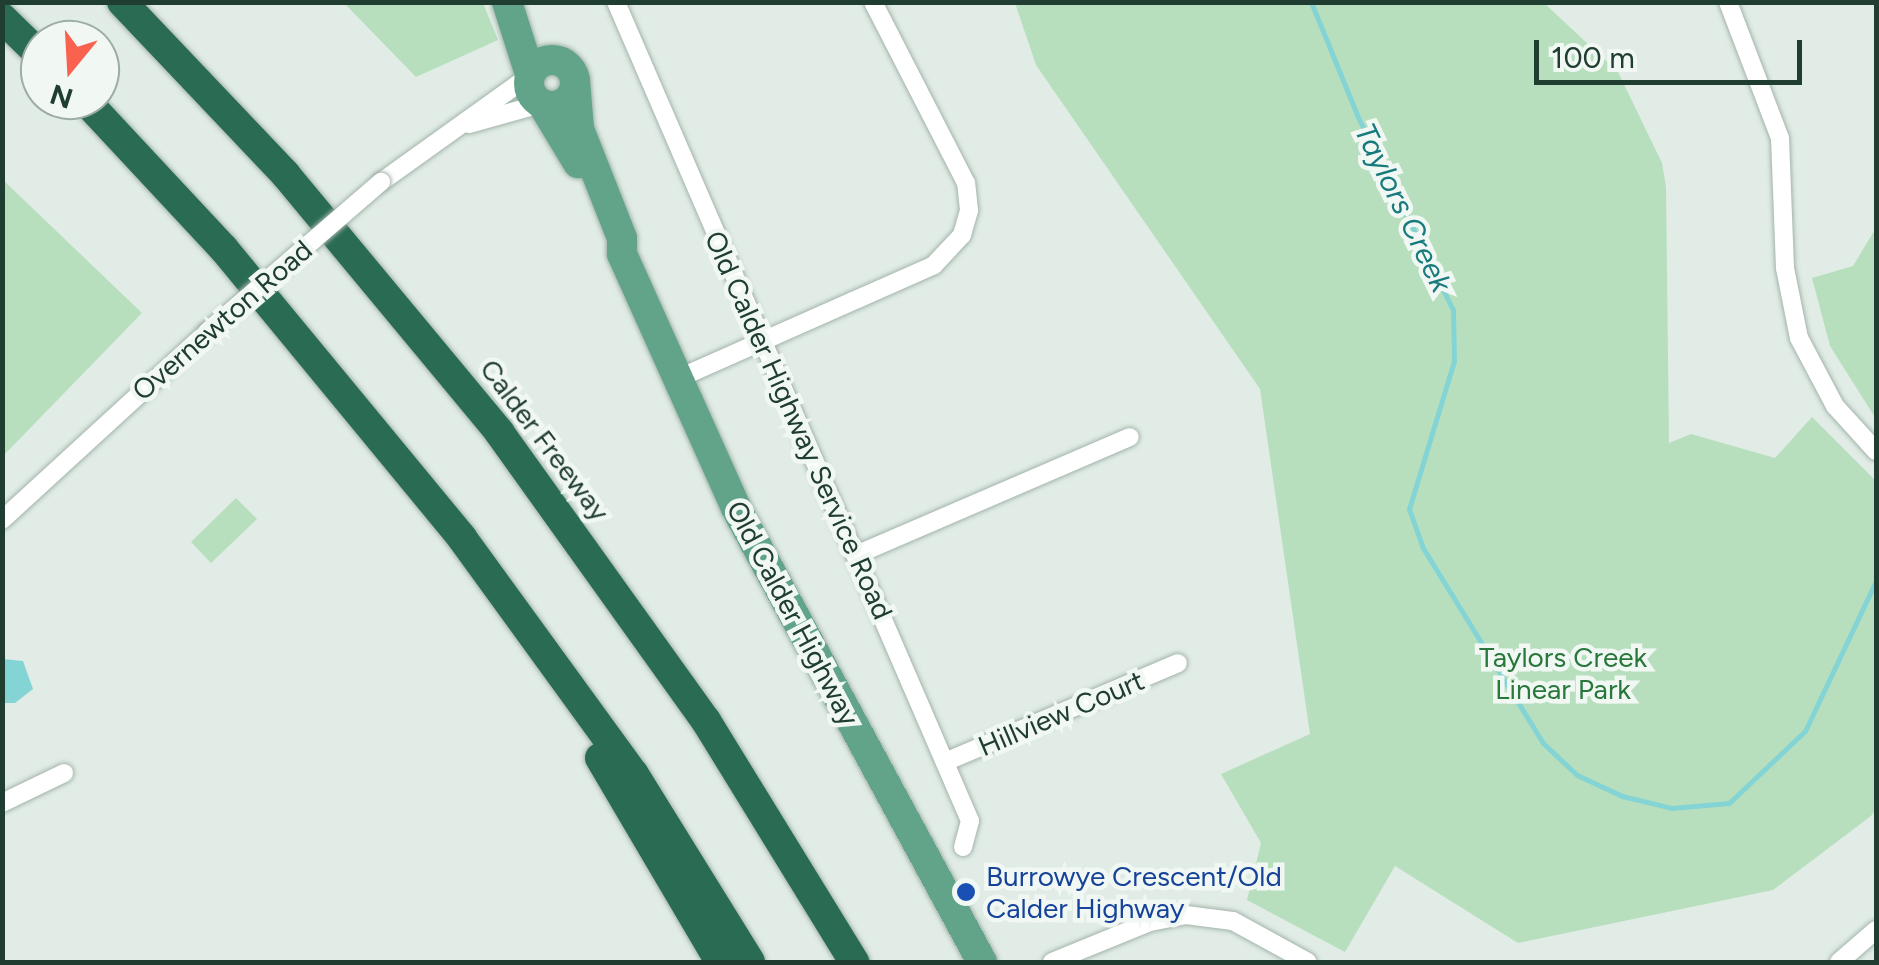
<!DOCTYPE html>
<html>
<head>
<meta charset="utf-8">
<style>
	body { margin:0 }
	#map { position:relative; width:1879px; height:965px; overflow:hidden; background:#e0ece5; font-family:Figtree,sans-serif }
	div>[style] { position:absolute }
	.green>* { inset:0; background:#b8dfbd }
	.water>* { inset:0; background:#85d4d5 }
	.stream>* { height:5px; margin:-2.5px; padding:0 2.5px; transform-origin:2.5px; border-radius:2.5px; background:#85d4d5 }
	.roads { filter:drop-shadow(0 0 2px #a3b4ab) drop-shadow(0 0 2px #a3b4ab) }
	.street>* { height:18px; margin:-9px; padding:0 9px; transform-origin:9px; border-radius:9px; background:#fff }
	.primary>* { height:30px; margin:-15px; padding:0 15px; transform-origin:15px; border-radius:15px; background:#62a48a }
	.primary>.ring { margin:-15px; padding:0; box-sizing:content-box; background:none; border:30px solid #62a48a; border-radius:50% }
	.highway>* { height:30px; margin:-15px; padding:0 15px; transform-origin:15px; border-radius:15px; background:#2a6b54 }
	.bridges { filter:drop-shadow(0 0 2px #a3b4ab) drop-shadow(0 0 2px #a3b4ab) }
	.street-bridge>* { height:18px; margin:-9px; padding:0 9px; transform-origin:9px; border-radius:9px; background:#fff }
	.dots>* { width:28px; height:28px; translate:-50% -50%; box-sizing:border-box; border:5px solid #f1f8f4; border-radius:50% }
	span { translate:-50% -50%; white-space:nowrap; text-align:center; line-height:1.15; -webkit-text-stroke:9px #f1f8f4; paint-order:stroke }
	.street-label { font-size:28px; color:#203d31 }
	.park-label { font-size:28px; color:#28773b }
	.transit-label { font-size:28px; color:#164399 }
	.left { translate:0 -50%; text-align:left }
	.water-label { font-size:30px; color:#177a7d; font-style:italic }
	.frame { position:absolute; inset:0; border:5px solid #203d31; pointer-events:none }
	.north { position:absolute; left:20px; top:20px; width:100px; height:100px; box-sizing:border-box; background:#f1f8f4; border:2px solid #9dada6; border-radius:50%; rotate:198deg; font-size:28px; font-weight:700; line-height:40px; text-align:center; color:#203d31 }
	.north::after { content:''; display:block; margin:auto; width:35px; height:45px; background:#fa6250; clip-path:polygon(50% 0,100% 100%,50% 72%,0 100%) }
	.scale { position:absolute; left:1534px; top:40px; width:268px; height:45px; box-sizing:border-box; border:5px solid #203d31; border-top:0; padding-left:12px; font-size:30px; line-height:35px; white-space:nowrap; color:#203d31; -webkit-text-stroke:8px #f1f8f4; paint-order:stroke }
</style>
</head>
<body>
<div id="map">
	<div class="green">
		<div style="clip-path:polygon(344px 3px,483px 3px,498px 40px,416px 77px)"></div>
		<div style="clip-path:polygon(1015px 3px,1544px 3px,1618px 72px,1662px 163px,1666px 187px,1669px 443px,1691px 434px,1775px 458px,1812px 417px,1876px 481px,1876px 809px,1871px 816px,1773px 890px,1518px 943px,1395px 866px,1345px 952px,1247px 900px,1261px 843px,1221px 774px,1310px 734px,1260px 389px,1036px 65px)"></div>
		<div style="clip-path:polygon(2px 179px,142px 313px,3px 456px,2px 456px)"></div>
		<div style="clip-path:polygon(1876px 228px,1876px 419px,1830px 346px,1812px 278px,1853px 266px)"></div>
		<div style="clip-path:polygon(236px 498px,257px 519px,211px 563px,191px 542px)"></div>
	</div>
	<div class="water">
		<div style="clip-path:polygon(3px 659px,23px 661px,33px 689px,15px 703px,3px 703px)"></div>
	</div>
	<div class="stream">
		<div style="left:1311px;top:2px;width:124px;rotate:67.8deg"></div>
		<div style="left:1358px;top:117px;width:215px;rotate:63.8deg"></div>
		<div style="left:1453px;top:310px;width:51px;rotate:88.9deg"></div>
		<div style="left:1454px;top:361px;width:155px;rotate:106.9deg"></div>
		<div style="left:1409px;top:509px;width:41px;rotate:70.3deg"></div>
		<div style="left:1423px;top:548px;width:229px;rotate:58.4deg"></div>
		<div style="left:1543px;top:743px;width:47px;rotate:43.3deg"></div>
		<div style="left:1577px;top:775px;width:50px;rotate:25deg"></div>
		<div style="left:1622px;top:796px;width:51px;rotate:13.5deg"></div>
		<div style="left:1672px;top:808px;width:57px;rotate:-5deg"></div>
		<div style="left:1729px;top:803px;width:105px;rotate:-43.5deg"></div>
		<div style="left:1805px;top:731px;width:166px;rotate:-64.7deg"></div>
	</div>
	<div class="roads">
		<div class="street">
			<div style="left:616px;top:2px;width:892px;rotate:66.62deg"></div>
			<div style="left:970px;top:821px;width:27px;rotate:105deg"></div>
			<div style="left:1728px;top:2px;width:146px;rotate:69.1deg"></div>
			<div style="left:1780px;top:138px;width:130px;rotate:87.8deg"></div>
			<div style="left:1785px;top:268px;width:71px;rotate:78.7deg"></div>
			<div style="left:1799px;top:338px;width:77px;rotate:62.1deg"></div>
			<div style="left:1835px;top:406px;width:61px;rotate:47.7deg"></div>
			<div style="left:469px;top:124px;width:74px;rotate:-15.7deg"></div>
			<div style="left:381px;top:182px;width:182px;rotate:-35.6deg"></div>
			<div style="left:677px;top:379px;width:281px;rotate:-23.9deg"></div>
			<div style="left:934px;top:265px;width:41px;rotate:-47deg"></div>
			<div style="left:962px;top:235px;width:26px;rotate:-74deg"></div>
			<div style="left:969px;top:210px;width:27px;rotate:-96deg"></div>
			<div style="left:966px;top:183px;width:203px;rotate:-117.2deg"></div>
			<div style="left:2px;top:520px;width:278px;rotate:-42.5deg"></div>
			<div style="left:856px;top:555px;width:298px;rotate:-23.3deg"></div>
			<div style="left:945px;top:762px;width:253px;rotate:-23deg"></div>
			<div style="left:2px;top:803px;width:69px;rotate:-25.8deg"></div>
			<div style="left:1052px;top:962px;width:106px;rotate:-22.2deg"></div>
			<div style="left:1150px;top:922px;width:37px;rotate:-11deg"></div>
			<div style="left:1186px;top:915px;width:47px;rotate:7.3deg"></div>
			<div style="left:1233px;top:921px;width:85px;rotate:28.7deg"></div>
			<div style="left:1839px;top:962px;width:49px;rotate:-40.9deg"></div>
		</div>
		<div class="primary">
			<div style="left:507px;top:2px;width:76px;rotate:72.3deg"></div>
			<div class="ring" style="left:529px;top:60px;width:16px;height:16px"></div>
			<div style="left:575px;top:81px;width:48px;rotate:85.2deg"></div>
			<div style="left:579px;top:129px;width:117px;rotate:68.5deg"></div>
			<div style="left:622px;top:238px;width:16px;rotate:90deg"></div>
			<div style="left:622px;top:254px;width:278px;rotate:65.8deg"></div>
			<div style="left:736px;top:508px;width:516px;rotate:61.55deg"></div>
			<div style="left:543px;top:105px;width:68px;rotate:58.9deg"></div>
		</div>
		<div class="highway">
			<div style="left:122px;top:2px;width:238px;rotate:46.5deg"></div>
			<div style="left:286px;top:175px;width:334px;rotate:50.3deg"></div>
			<div style="left:499px;top:432px;width:355px;rotate:54.4deg"></div>
			<div style="left:706px;top:721px;width:283px;rotate:58.4deg"></div>
			<div style="left:2px;top:18px;width:53px;rotate:44.2deg"></div>
			<div style="left:85px;top:100px;width:204px;rotate:47deg"></div>
			<div style="left:224px;top:249px;width:374px;rotate:50.5deg"></div>
			<div style="left:462px;top:538px;width:291px;rotate:54deg"></div>
			<div style="left:633px;top:773px;width:222px;rotate:58.2deg"></div>
			<div style="left:600px;top:758px;width:237px;rotate:59.5deg"></div>
		</div>
	</div>
	<div class="bridges">
		<div class="street-bridge">
			<div style="left:207px;top:332px;width:230px;rotate:-40.8deg"></div>
		</div>
	</div>
	<div class="dots">
		<div style="left:966px;top:892px;background:#1a4fb4"></div>
	</div>
	<div class="street-label">
		<span style="left:222px;top:320px;rotate:-41deg">Overnewton Road</span>
		<span style="left:799px;top:425px;rotate:66deg">Old Calder Highway Service Road</span>
		<span style="left:545px;top:440px;rotate:53deg">Calder Freeway</span>
		<span style="left:793px;top:613px;rotate:62deg">Old Calder Highway</span>
		<span style="left:1061px;top:713px;rotate:-23deg">Hillview Court</span>
	</div>
	<div class="park-label">
		<span style="left:1563px;top:673px">Taylors Creek<br>Linear Park</span>
	</div>
	<div class="transit-label">
		<span class="left" style="left:986px;top:892px">Burrowye Crescent/Old<br>Calder Highway</span>
	</div>
	<div class="water-label">
		<span style="left:1403px;top:208px;rotate:64deg">Taylors Creek</span>
	</div>
	<div class="frame"></div>
	<div class="north">N</div>
	<div class="scale">100 m</div>
</div>
</body>
</html>
